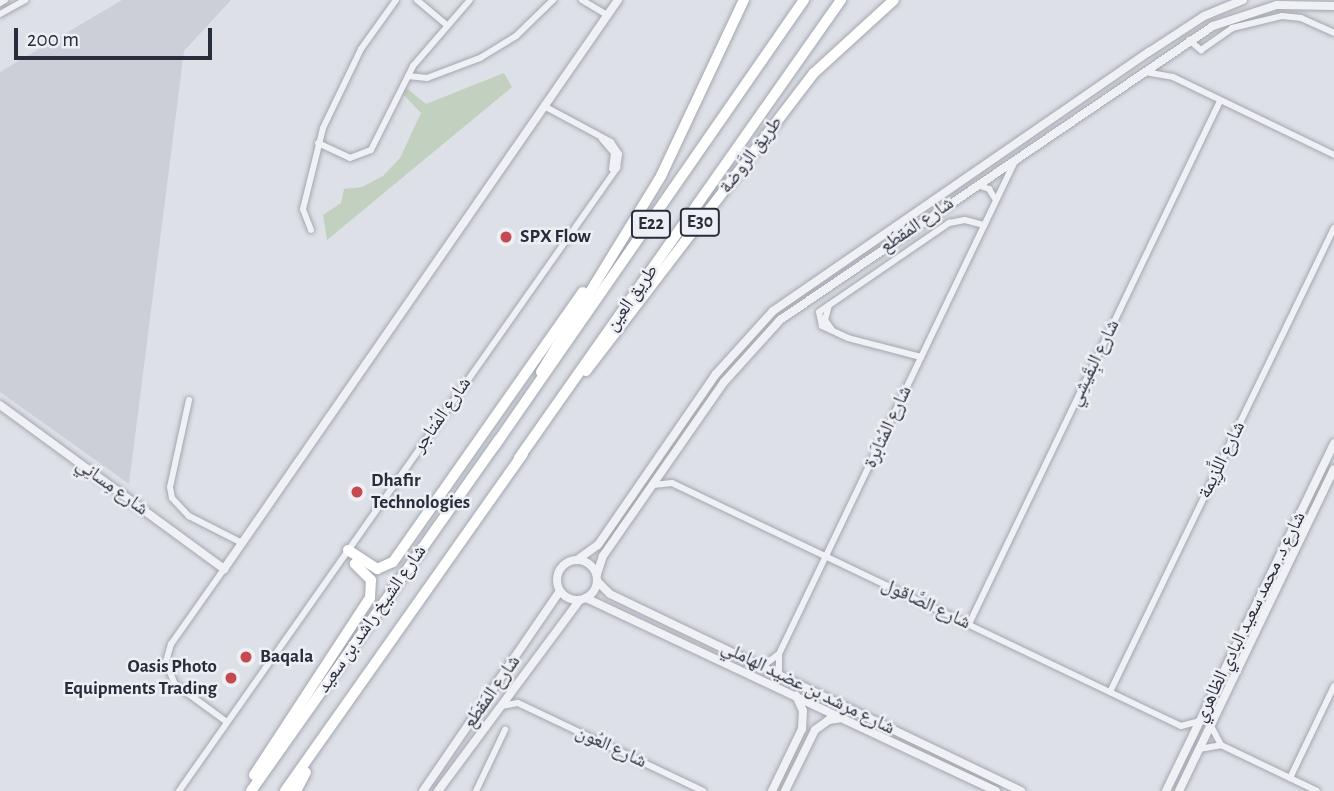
<!DOCTYPE html>
<html>
<head>
<meta charset="utf-8">
<style>
	body { margin:0 }
	#map { position:relative; width:1334px; height:791px; overflow:hidden; background:#dde0e6; font-family:"Alegreya Sans","Noto Naskh Arabic",sans-serif }
	div>[style] { position:absolute }
	.built>* { inset:0; background:#cccfd8 }
	.green>* { inset:0; background:#c2d0bf }
	.roads { filter:drop-shadow(0 0 2px #a3a7b0) drop-shadow(0 0 2px #a3a7b0) }
	.minor>* { height:6px; margin:-3px; padding:0 3px; transform-origin:3px; border-radius:3px; background:#f0f1f5 }
	.tertiary>* { height:8px; margin:-4px; padding:0 4px; transform-origin:4px; border-radius:4px; background:#f0f1f5 }
	.tertiary>.ring { margin:-4px; padding:0; box-sizing:content-box; background:none; border:8px solid #f0f1f5; border-radius:50% }
	.trunk>* { height:10px; margin:-5px; padding:0 5px; transform-origin:5px; border-radius:5px; background:#fff }
	.motorway>* { height:10px; margin:-5px; padding:0 5px; transform-origin:5px; border-radius:5px; background:#fff }
	.dots>* { width:19px; height:19px; translate:-50% -50%; box-sizing:border-box; border:4px solid #edeff4; border-radius:50% }
	span { translate:-50% -50%; white-space:nowrap; text-align:center; line-height:1.15; -webkit-text-stroke:5px #edeff4; paint-order:stroke }
	.shield-label span { padding:2px 5px; background:#edeff4; border:2px solid; border-radius:5px; -webkit-text-stroke-width:0 }
	.shield-label { font-size:18px; color:#282d3c; font-weight:700 }
	.street-label { font-size:19px; color:#282d3c }
	.poi-label { font-size:19px; color:#282d3c; font-weight:700 }
	.left { translate:0 -50%; text-align:left }
	.right { translate:-100% -50%; text-align:right }
	.scale { position:absolute; left:14px; top:28px; width:198px; height:32px; box-sizing:border-box; border:4px solid #282d3c; border-top:0; padding-left:9px; font-size:21px; line-height:24px; white-space:nowrap; color:#282d3c; -webkit-text-stroke:5px #edeff4; paint-order:stroke }
</style>
</head>
<body>
<div id="map">
	<div class="built">
		<div style="clip-path:polygon(122px 0,231px 0,184px 51px,129px 484px,0 392px,0 72px)"></div>
	</div>
	<div class="green">
		<div style="clip-path:polygon(504px 73px,512px 87px,327px 240px,323px 215px,341px 203px,344px 189px,362px 187px,383px 176px,400px 158px,421px 113px,401px 92px,405px 87px,426px 104px)"></div>
	</div>
	<div class="roads">
		<div class="minor">
			<div style="left:417px;top:0;width:38px;rotate:40deg"></div>
			<div style="left:582px;top:0;width:29px;rotate:31deg"></div>
			<div style="left:0;top:3px;width:6px;rotate:-31deg"></div>
			<div style="left:0;top:14px;width:29px;rotate:-29deg"></div>
			<div style="left:1189px;top:40px;width:16px;rotate:40deg"></div>
			<div style="left:1201px;top:50px;width:38px;rotate:-35deg"></div>
			<div style="left:1232px;top:28px;width:51px;rotate:-13.5deg"></div>
			<div style="left:1282px;top:16px;width:19px;rotate:6deg"></div>
			<div style="left:1301px;top:18px;width:36px;rotate:24deg"></div>
			<div style="left:1145px;top:72px;width:28px;rotate:10deg"></div>
			<div style="left:1173px;top:77px;width:179px;rotate:25.8deg"></div>
			<div style="left:408px;top:76px;width:19px;rotate:6deg"></div>
			<div style="left:427px;top:78px;width:57px;rotate:-20.7deg"></div>
			<div style="left:480px;top:58px;width:42px;rotate:-31.4deg"></div>
			<div style="left:516px;top:36px;width:52px;rotate:-44.2deg"></div>
			<div style="left:602px;top:139px;width:18px;rotate:49deg"></div>
			<div style="left:614px;top:153px;width:16px;rotate:97deg"></div>
			<div style="left:318px;top:143px;width:35px;rotate:25deg"></div>
			<div style="left:350px;top:158px;width:22px;rotate:-21deg"></div>
			<div style="left:371px;top:150px;width:94px;rotate:-63.4deg"></div>
			<div style="left:413px;top:66px;width:87px;rotate:-49.2deg"></div>
			<div style="left:977px;top:185px;width:13px;rotate:18deg"></div>
			<div style="left:989px;top:189px;width:13px;rotate:58deg"></div>
			<div style="left:311px;top:230px;width:22px;rotate:-111deg"></div>
			<div style="left:303px;top:209px;width:83px;rotate:-76.1deg"></div>
			<div style="left:323px;top:128px;width:88px;rotate:-64.3deg"></div>
			<div style="left:361px;top:49px;width:60px;rotate:-54.5deg"></div>
			<div style="left:829px;top:305px;width:16px;rotate:105deg"></div>
			<div style="left:825px;top:320px;width:12px;rotate:55deg"></div>
			<div style="left:921px;top:357px;width:75px;rotate:-165.4deg"></div>
			<div style="left:848px;top:338px;width:29px;rotate:-155deg"></div>
			<div style="left:822px;top:326px;width:14px;rotate:-102deg"></div>
			<div style="left:819px;top:312px;width:158px;rotate:-34.4deg"></div>
			<div style="left:949px;top:223px;width:16px;rotate:-11deg"></div>
			<div style="left:965px;top:220px;width:20px;rotate:15deg"></div>
			<div style="left:189px;top:400px;width:89px;rotate:102.3deg"></div>
			<div style="left:170px;top:487px;width:11px;rotate:80deg"></div>
			<div style="left:172px;top:498px;width:25px;rotate:47deg"></div>
			<div style="left:189px;top:516px;width:59px;rotate:27deg"></div>
			<div style="left:653px;top:485px;width:19px;rotate:-6deg"></div>
			<div style="left:672px;top:483px;width:564px;rotate:25.52deg"></div>
			<div style="left:1181px;top:726px;width:20px;rotate:-15deg"></div>
			<div style="left:224px;top:569px;width:92px;rotate:125.2deg"></div>
			<div style="left:171px;top:644px;width:19px;rotate:106deg"></div>
			<div style="left:166px;top:662px;width:24px;rotate:68deg"></div>
			<div style="left:175px;top:684px;width:64px;rotate:36.2deg"></div>
			<div style="left:969px;top:624px;width:580px;rotate:-64.36deg"></div>
			<div style="left:763px;top:666px;width:20px;rotate:-37deg"></div>
			<div style="left:779px;top:674px;width:20px;rotate:-90deg"></div>
			<div style="left:779px;top:654px;width:547px;rotate:-64.42deg"></div>
			<div style="left:1110px;top:692px;width:515px;rotate:-64.23deg"></div>
			<div style="left:501px;top:706px;width:17px;rotate:-10deg"></div>
			<div style="left:518px;top:703px;width:205px;rotate:25.4deg"></div>
			<div style="left:1211px;top:726px;width:21px;rotate:62deg"></div>
			<div style="left:1221px;top:745px;width:106px;rotate:25.6deg"></div>
			<div style="left:1199px;top:749px;width:22px;rotate:-10deg"></div>
			<div style="left:1290px;top:778px;width:102px;rotate:-64.4deg"></div>
			<div style="left:179px;top:791px;width:762px;rotate:-54.89deg"></div>
			<div style="left:617px;top:168px;width:14px;rotate:-82deg"></div>
			<div style="left:619px;top:154px;width:14px;rotate:-124deg"></div>
			<div style="left:611px;top:142px;width:76px;rotate:-151.8deg"></div>
			<div style="left:476px;top:791px;width:68px;rotate:-64.6deg"></div>
		</div>
		<div class="tertiary">
			<div style="left:0;top:405px;width:278px;rotate:36.2deg"></div>
			<div style="left:224px;top:569px;width:692px;rotate:-55.3deg"></div>
			<div class="ring" style="left:557px;top:560px;width:32px;height:32px"></div>
			<div style="left:577px;top:560px;width:26px;rotate:-36deg"></div>
			<div style="left:598px;top:545px;width:208px;rotate:-55.4deg"></div>
			<div style="left:716px;top:374px;width:85px;rotate:-47.9deg"></div>
			<div style="left:773px;top:311px;width:457px;rotate:-34.6deg"></div>
			<div style="left:1149px;top:52px;width:66px;rotate:-33.2deg"></div>
			<div style="left:1204px;top:16px;width:42px;rotate:-22.3deg"></div>
			<div style="left:597px;top:574px;width:19px;rotate:-72deg"></div>
			<div style="left:603px;top:556px;width:212px;rotate:-55.2deg"></div>
			<div style="left:724px;top:382px;width:84px;rotate:-47.9deg"></div>
			<div style="left:780px;top:320px;width:523px;rotate:-34.18deg"></div>
			<div style="left:1213px;top:26px;width:67px;rotate:-18.2deg"></div>
			<div style="left:1277px;top:5px;width:57px;rotate:1deg"></div>
			<div style="left:597px;top:581px;width:18px;rotate:45deg"></div>
			<div style="left:610px;top:594px;width:456px;rotate:25.6deg"></div>
			<div style="left:586px;top:598px;width:453px;rotate:25.2deg"></div>
			<div style="left:423px;top:791px;width:242px;rotate:-55.6deg"></div>
			<div style="left:438px;top:791px;width:238px;rotate:-53.4deg"></div>
			<div style="left:772px;top:791px;width:69px;rotate:-64.2deg"></div>
			<div style="left:802px;top:729px;width:18px;rotate:-87deg"></div>
			<div style="left:803px;top:711px;width:17px;rotate:-114deg"></div>
			<div style="left:785px;top:791px;width:68px;rotate:-63.8deg"></div>
			<div style="left:815px;top:730px;width:17px;rotate:-36deg"></div>
			<div style="left:829px;top:720px;width:13px;rotate:-9deg"></div>
			<div style="left:1166px;top:791px;width:386px;rotate:-64.2deg"></div>
			<div style="left:1179px;top:791px;width:357px;rotate:-64.3deg"></div>
		</div>
		<div class="trunk">
			<div style="left:586px;top:371px;width:375px;rotate:-52.6deg"></div>
			<div style="left:814px;top:73px;width:108px;rotate:-42.4deg"></div>
			<div style="left:541px;top:372px;width:230px;rotate:-58.5deg"></div>
			<div style="left:661px;top:176px;width:195px;rotate:-64.8deg"></div>
			<div style="left:348px;top:550px;width:35px;rotate:33deg"></div>
			<div style="left:377px;top:569px;width:17px;rotate:-24deg"></div>
			<div style="left:393px;top:562px;width:330px;rotate:-54.9deg"></div>
			<div style="left:254px;top:775px;width:212px;rotate:-56.8deg"></div>
			<div style="left:370px;top:598px;width:18px;rotate:-87deg"></div>
			<div style="left:371px;top:580px;width:23px;rotate:-135deg"></div>
			<div style="left:251px;top:791px;width:431px;rotate:-54.8deg"></div>
			<div style="left:285px;top:791px;width:413px;rotate:-54.8deg"></div>
			<div style="left:296px;top:791px;width:21px;rotate:-62deg"></div>
		</div>
		<div class="motorway">
			<div style="left:494px;top:447px;width:544px;rotate:-55.26deg"></div>
			<div style="left:519px;top:458px;width:560px;rotate:-54.89deg"></div>
		</div>
	</div>
	<div class="dots">
		<div style="left:506px;top:237px;background:#c54951"></div>
		<div style="left:357px;top:492px;background:#c54951"></div>
		<div style="left:246px;top:657px;background:#c54951"></div>
		<div style="left:231px;top:678px;background:#c54951"></div>
	</div>
	<div class="shield-label">
		<span style="left:700px;top:222px">E30</span>
		<span style="left:651px;top:224px">E22</span>
	</div>
	<div class="street-label">
		<span style="left:751px;top:155px;rotate:-53deg">طريق الرَّوضة</span>
		<span style="left:917px;top:225px;rotate:-34deg">شارع المَقطَع</span>
		<span style="left:632px;top:298px;rotate:-55deg">طريق العين</span>
		<span style="left:1094px;top:363px;rotate:-64deg">شارع البِقَيشِي</span>
		<span style="left:442px;top:415px;rotate:-55deg">شارع المُتاجر</span>
		<span style="left:888px;top:427px;rotate:-65deg">شارع المُثابَرة</span>
		<span style="left:1222px;top:460px;rotate:-64deg">شارع اللِّزِيمة</span>
		<span style="left:112px;top:487px;rotate:36deg">شارع مِسانِي</span>
		<span style="left:926px;top:604px;rotate:25deg">شارع الصَّاقول</span>
		<span style="left:1250px;top:617px;rotate:-64deg">شارع د. محمد سعيد البادي الظاهري</span>
		<span style="left:372px;top:619px;rotate:-55deg">شارع الشيخ راشد بن سعيد</span>
		<span style="left:808px;top:688px;rotate:26deg">شارع مرشد بن عضيد الهاملي</span>
		<span style="left:492px;top:692px;rotate:-55deg">شارع المَقطَع</span>
		<span style="left:611px;top:747px;rotate:25deg">شارع العُون</span>
	</div>
	<div class="poi-label">
		<span class="left" style="left:520px;top:237px">SPX Flow</span>
		<span class="left" style="left:371px;top:492px">Dhafir<br>Technologies</span>
		<span class="left" style="left:260px;top:657px">Baqala</span>
		<span class="right" style="left:217px;top:678px">Oasis Photo<br>Equipments Trading</span>
	</div>
	<div class="scale">200 m</div>
</div>
</body>
</html>
